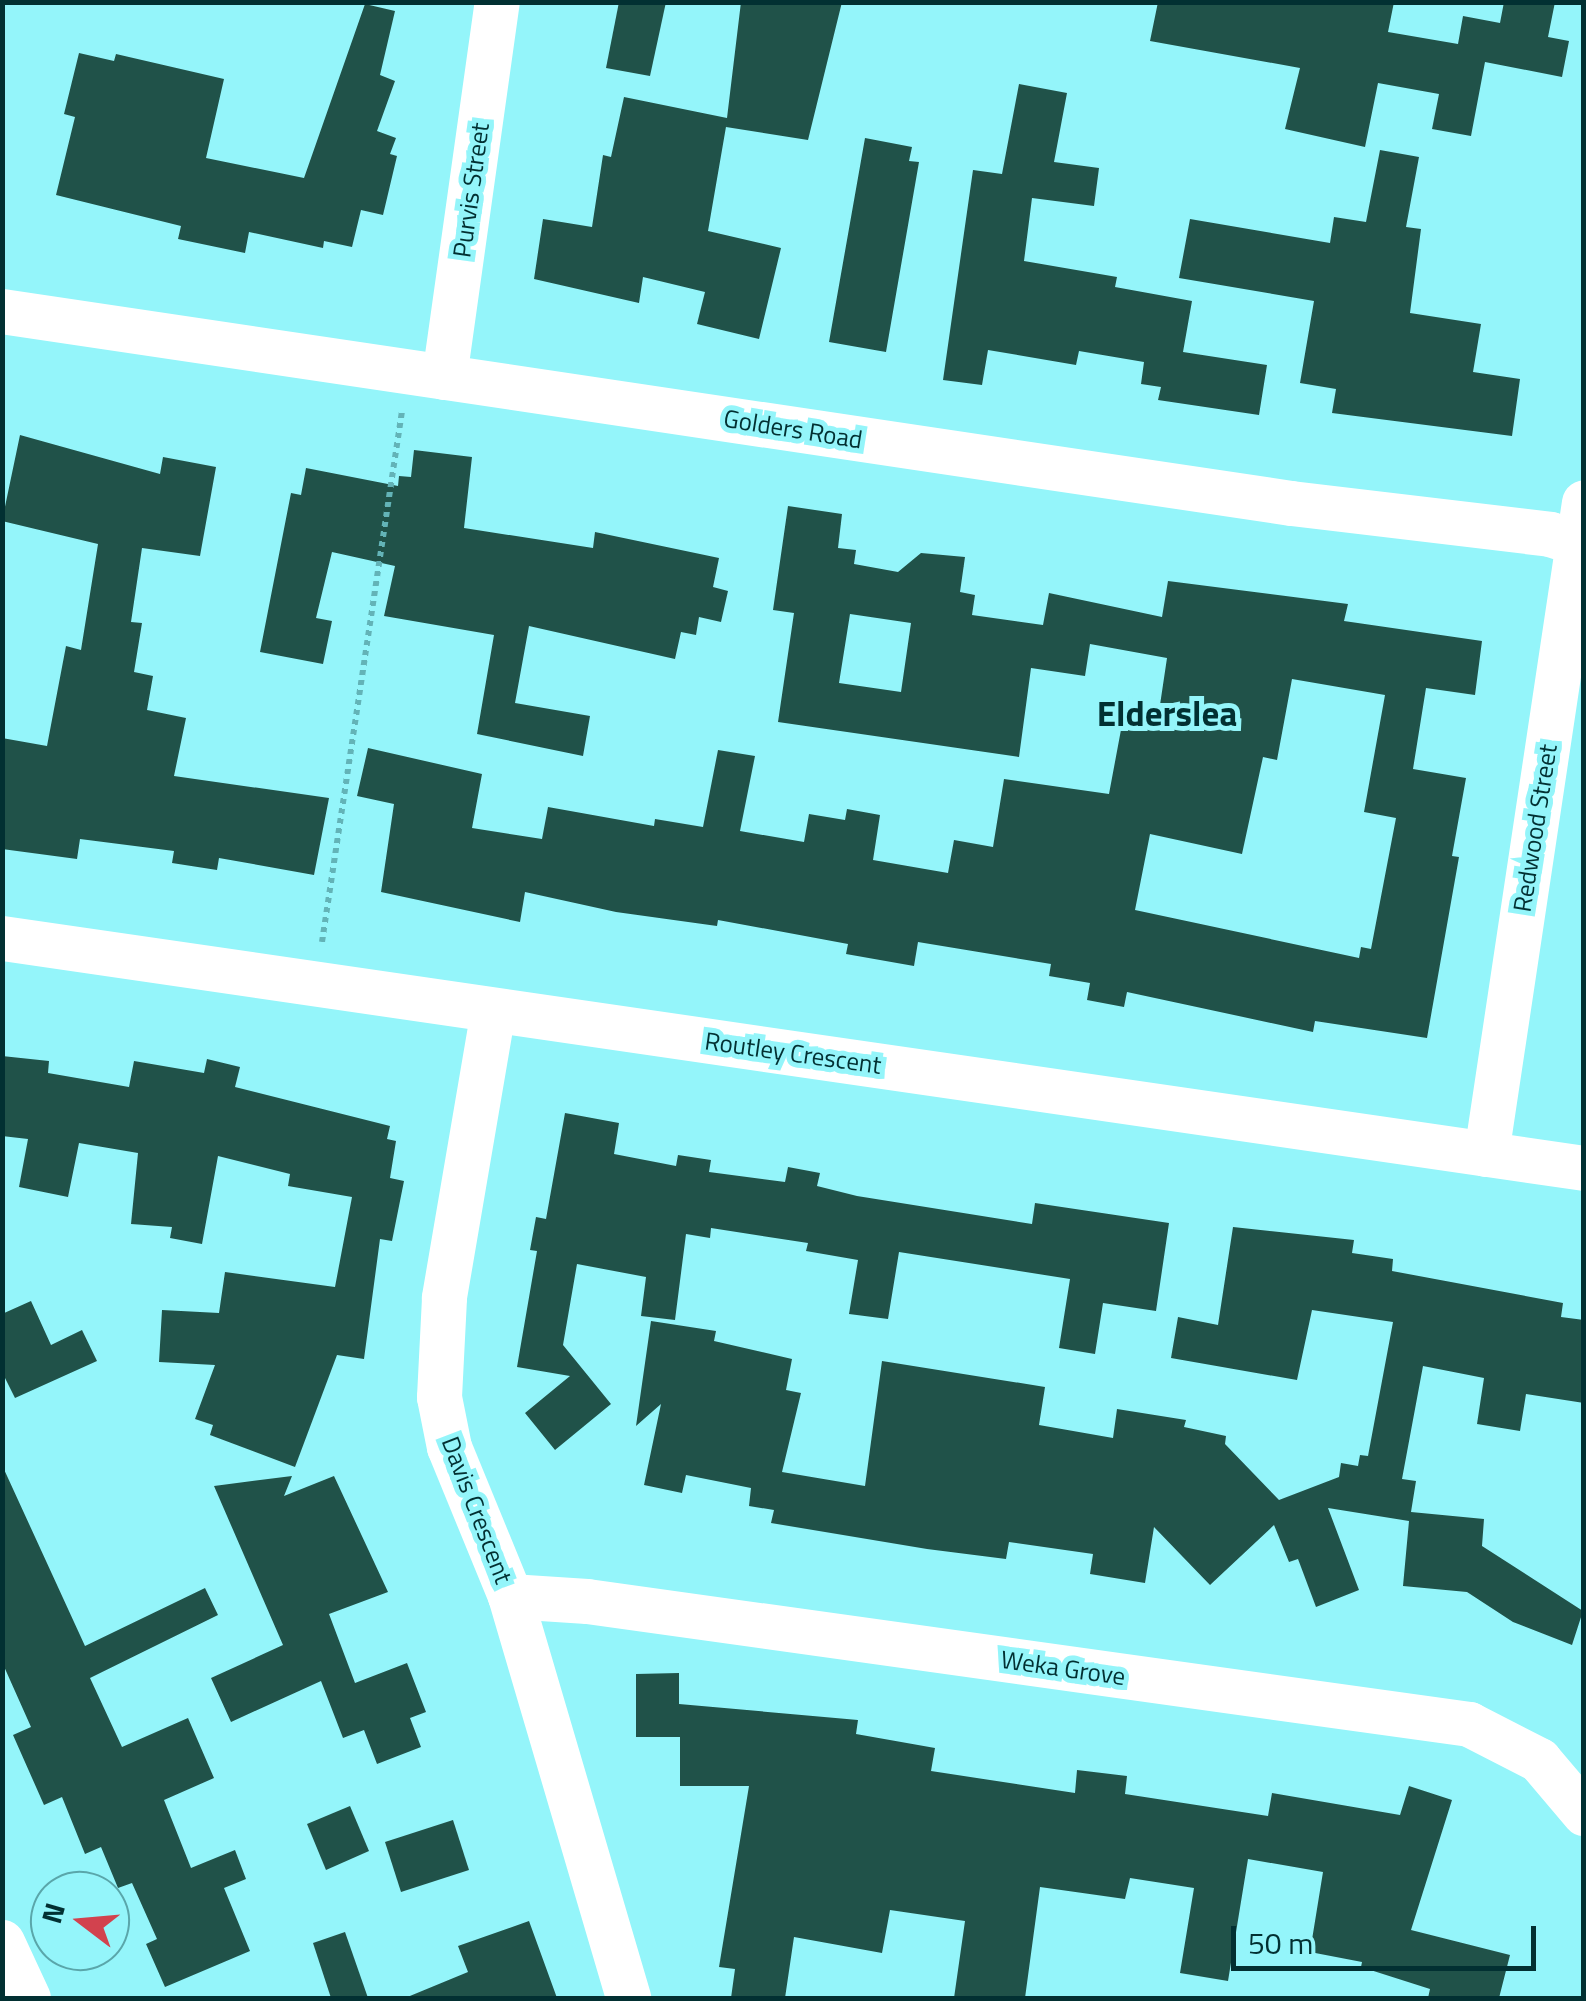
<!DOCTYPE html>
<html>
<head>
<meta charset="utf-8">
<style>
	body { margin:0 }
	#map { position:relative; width:1586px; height:2001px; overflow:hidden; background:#94f5fa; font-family:"Titillium Web",sans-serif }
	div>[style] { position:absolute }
	.building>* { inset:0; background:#205249 }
	.path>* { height:6px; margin-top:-3px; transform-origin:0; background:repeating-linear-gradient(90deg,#63b3b7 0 5px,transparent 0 10px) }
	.minor>* { height:45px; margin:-22.5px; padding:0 22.5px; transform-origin:22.5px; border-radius:22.5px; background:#fff }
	span { translate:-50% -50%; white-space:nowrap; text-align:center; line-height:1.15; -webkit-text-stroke:10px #94f5fa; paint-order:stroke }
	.street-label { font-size:25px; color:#023032 }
	.district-label { font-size:35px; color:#023032; font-weight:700 }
	.frame { position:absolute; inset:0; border:5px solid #023032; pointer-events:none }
	.north { position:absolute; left:30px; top:1871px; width:100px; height:100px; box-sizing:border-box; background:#94f5fa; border:2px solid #5aa6aa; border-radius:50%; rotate:286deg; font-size:28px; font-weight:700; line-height:40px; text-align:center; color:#023032 }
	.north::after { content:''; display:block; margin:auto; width:35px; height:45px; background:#d2424e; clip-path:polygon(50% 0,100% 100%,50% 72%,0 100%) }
	.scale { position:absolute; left:1231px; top:1926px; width:305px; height:45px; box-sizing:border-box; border:5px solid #023032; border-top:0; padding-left:12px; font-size:30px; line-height:35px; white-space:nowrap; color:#023032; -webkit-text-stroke:8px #94f5fa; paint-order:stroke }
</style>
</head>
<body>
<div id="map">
	<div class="building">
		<div style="clip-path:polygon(619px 2px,666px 2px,650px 76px,606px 68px)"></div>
		<div style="clip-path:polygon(741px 2px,842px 2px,808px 140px,726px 127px,727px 121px,708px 231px,781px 248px,759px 339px,697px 324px,705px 292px,643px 277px,639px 303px,534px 279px,543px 219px,592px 227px,603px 155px,611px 157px,624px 97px,727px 118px)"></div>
		<div style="clip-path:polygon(1158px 2px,1394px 2px,1388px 32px,1458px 44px,1463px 16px,1500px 23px,1504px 2px,1555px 2px,1548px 37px,1569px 41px,1562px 77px,1485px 62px,1471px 136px,1432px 129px,1439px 94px,1378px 83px,1365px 147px,1285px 129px,1300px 68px,1150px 41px)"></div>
		<div style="clip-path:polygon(365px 4px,395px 11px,380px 75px,395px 81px,377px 131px,396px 138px,390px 154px,397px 156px,383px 215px,361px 210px,352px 247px,324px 241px,323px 248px,249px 232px,245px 253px,178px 239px,181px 226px,56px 195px,75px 117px,64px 114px,79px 53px,114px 61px,116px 54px,224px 79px,206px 158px,304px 178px)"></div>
		<div style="clip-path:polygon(1019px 84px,1067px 93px,1054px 162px,1099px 168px,1094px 206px,1032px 198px,1024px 261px,1117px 277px,1115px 287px,1192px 301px,1183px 352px,1267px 365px,1259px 415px,1158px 400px,1161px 387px,1141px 384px,1144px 362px,1079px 351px,1076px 365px,988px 350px,982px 385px,943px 380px,973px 170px,1002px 174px)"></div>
		<div style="clip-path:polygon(865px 138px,912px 147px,909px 161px,919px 162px,886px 352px,829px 342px)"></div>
		<div style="clip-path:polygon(1380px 150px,1419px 157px,1406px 227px,1421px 229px,1410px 313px,1481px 324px,1473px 372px,1520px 379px,1512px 436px,1332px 413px,1336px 389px,1300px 383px,1314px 301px,1179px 278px,1190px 219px,1330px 243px,1334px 217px,1366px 222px)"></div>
		<div style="clip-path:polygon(20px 435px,160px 474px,163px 457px,216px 467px,200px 556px,142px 548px,131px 622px,142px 623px,134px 672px,153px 676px,147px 710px,186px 718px,174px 776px,329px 798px,314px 875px,219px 858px,217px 870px,172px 863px,174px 851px,80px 839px,77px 859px,2px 849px,2px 738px,47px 746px,66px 646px,81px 650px,98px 544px,2px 521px)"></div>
		<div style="clip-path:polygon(414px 450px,472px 457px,464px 528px,593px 548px,595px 532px,719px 558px,713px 587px,728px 591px,721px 622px,699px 617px,696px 635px,681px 632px,675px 659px,529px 626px,515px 703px,590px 716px,583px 756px,477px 734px,494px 635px,384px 616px,395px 566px,332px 552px,316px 618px,332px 621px,323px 664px,260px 652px,291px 493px,301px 495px,306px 468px,398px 486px,399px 476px,411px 477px)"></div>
		<div style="clip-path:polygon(evenodd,788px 506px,842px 514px,838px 548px,856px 550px,854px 564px,898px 572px,921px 553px,965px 557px,960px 592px,975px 595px,972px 615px,1043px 625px,1049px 593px,1162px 617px,1168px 581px,1348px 604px,1344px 621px,1482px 641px,1475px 695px,1426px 688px,1413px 769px,1466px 778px,1452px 856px,1459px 857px,1427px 1038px,1315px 1021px,1313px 1032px,1127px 992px,1124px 1007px,1087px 1000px,1090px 983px,1049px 976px,1051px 964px,918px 942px,914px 966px,846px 954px,848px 944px,718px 920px,717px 926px,616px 912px,525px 892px,520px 922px,381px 892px,394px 804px,357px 796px,368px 748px,482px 774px,472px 828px,542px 839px,548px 807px,654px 826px,655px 819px,703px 827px,718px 750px,755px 756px,740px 831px,804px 842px,809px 814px,845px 820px,847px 809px,880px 815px,873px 860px,948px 873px,954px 840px,993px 847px,1004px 779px,1109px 794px,1123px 719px,1157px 725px,1167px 658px,1090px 644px,1085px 676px,1031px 668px,1019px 757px,778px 722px,794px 613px,773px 610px,788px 506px,850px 614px,911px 623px,901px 692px,839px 683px,850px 614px,788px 506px,1292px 679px,1385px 695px,1364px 812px,1396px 818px,1371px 949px,1361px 947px,1359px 958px,1135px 910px,1150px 834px,1242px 854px,1263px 757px,1277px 760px,1292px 679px)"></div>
		<div style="clip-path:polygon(2px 1056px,49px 1061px,48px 1073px,129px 1087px,134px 1061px,204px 1073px,207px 1059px,240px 1067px,235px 1087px,390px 1126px,387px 1139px,396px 1141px,390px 1178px,404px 1181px,392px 1241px,380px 1239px,364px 1359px,337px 1355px,295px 1467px,210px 1435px,213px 1425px,195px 1419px,215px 1365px,159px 1362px,162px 1310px,219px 1313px,225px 1272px,335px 1287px,352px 1197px,288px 1186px,290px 1174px,218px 1156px,202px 1244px,170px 1238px,172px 1227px,131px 1224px,138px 1153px,79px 1143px,68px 1197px,19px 1187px,28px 1139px,2px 1136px)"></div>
		<div style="clip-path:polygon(565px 1113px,619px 1123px,614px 1154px,676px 1166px,678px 1155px,711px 1160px,709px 1172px,785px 1182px,788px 1167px,820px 1173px,817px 1186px,857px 1196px,1032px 1224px,1035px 1203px,1169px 1223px,1156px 1311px,1103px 1303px,1095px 1354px,1059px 1348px,1070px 1279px,899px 1252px,888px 1319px,849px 1314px,858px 1260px,806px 1251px,808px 1243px,711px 1228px,710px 1238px,686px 1234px,675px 1320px,641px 1316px,646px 1277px,577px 1264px,563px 1345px,611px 1404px,555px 1450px,525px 1413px,570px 1376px,517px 1367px,537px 1251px,530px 1250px,536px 1217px,546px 1219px)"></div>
		<div style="clip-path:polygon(1233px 1227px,1354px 1240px,1352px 1253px,1393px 1259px,1392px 1271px,1563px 1303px,1561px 1317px,1584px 1320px,1584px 1403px,1526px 1394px,1520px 1431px,1477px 1424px,1484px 1378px,1423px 1366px,1402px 1479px,1416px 1481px,1411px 1512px,1484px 1519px,1482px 1546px,1583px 1611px,1572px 1645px,1513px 1622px,1467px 1592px,1403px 1586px,1409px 1521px,1328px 1508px,1359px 1590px,1316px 1607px,1298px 1559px,1289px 1562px,1274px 1525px,1210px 1585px,1154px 1527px,1145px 1583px,1090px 1574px,1093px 1554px,1009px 1542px,1006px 1559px,927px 1549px,771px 1523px,774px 1510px,749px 1506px,751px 1488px,686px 1475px,682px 1493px,644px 1485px,661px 1404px,636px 1426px,651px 1321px,716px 1331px,714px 1341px,792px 1359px,786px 1390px,801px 1393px,782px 1472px,865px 1486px,882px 1361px,1045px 1387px,1039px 1425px,1113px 1438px,1117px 1409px,1186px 1420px,1184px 1427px,1226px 1436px,1225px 1444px,1279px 1500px,1339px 1477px,1341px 1463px,1358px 1466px,1360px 1455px,1368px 1456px,1393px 1322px,1312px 1310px,1297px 1380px,1171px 1358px,1178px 1317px,1218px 1325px)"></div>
		<div style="clip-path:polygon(31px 1301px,51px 1345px,82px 1330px,97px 1361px,15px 1398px,2px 1372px,2px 1314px)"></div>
		<div style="clip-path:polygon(2px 1465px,85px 1646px,205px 1588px,218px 1615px,90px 1678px,122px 1747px,188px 1718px,214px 1778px,164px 1800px,191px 1868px,235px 1850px,246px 1879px,224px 1888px,250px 1951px,165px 1987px,146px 1944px,157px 1939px,132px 1883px,118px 1888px,101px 1847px,85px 1854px,62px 1797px,44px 1805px,13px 1735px,31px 1727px,2px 1662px)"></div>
		<div style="clip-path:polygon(292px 1476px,284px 1496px,334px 1476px,388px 1592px,329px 1614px,355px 1683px,407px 1663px,426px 1712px,410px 1718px,421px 1747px,377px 1764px,364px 1730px,343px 1738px,321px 1681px,231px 1722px,211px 1678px,283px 1645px,214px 1486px)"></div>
		<div style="clip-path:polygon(679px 1673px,679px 1704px,858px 1720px,856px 1734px,935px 1748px,931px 1771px,1075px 1793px,1077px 1770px,1127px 1776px,1125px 1794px,1268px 1816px,1272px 1793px,1400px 1815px,1409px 1786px,1452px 1800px,1411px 1930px,1510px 1955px,1499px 1998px,1428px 1998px,1430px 1989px,1361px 1967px,1362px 1962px,1310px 1952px,1323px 1872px,1248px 1859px,1228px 1981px,1180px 1973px,1194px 1888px,1130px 1878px,1125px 1899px,1040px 1887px,1025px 1998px,954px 1998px,965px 1921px,890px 1910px,882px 1953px,794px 1937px,785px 1998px,731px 1998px,735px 1969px,719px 1967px,749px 1786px,680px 1786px,680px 1737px,636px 1737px,636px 1674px)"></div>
		<div style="clip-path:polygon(350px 1806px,369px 1851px,326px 1870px,307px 1824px)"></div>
		<div style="clip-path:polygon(453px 1820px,469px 1870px,401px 1892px,385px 1842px)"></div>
		<div style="clip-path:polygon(529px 1921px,557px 1998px,405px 1998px,468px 1972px,458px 1946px)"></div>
		<div style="clip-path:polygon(345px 1932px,368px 1998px,331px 1998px,313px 1943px)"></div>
	</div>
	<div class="path">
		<div style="left:322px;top:942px;width:537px;rotate:-81.43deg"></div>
	</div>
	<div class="minor">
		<div style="left:2px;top:311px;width:1303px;rotate:8.47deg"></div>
		<div style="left:1291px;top:503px;width:261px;rotate:6.8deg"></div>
		<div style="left:1550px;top:534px;width:36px;rotate:18deg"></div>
		<div style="left:444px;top:377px;width:379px;rotate:-82deg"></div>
		<div style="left:2px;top:938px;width:1599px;rotate:8.27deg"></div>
		<div style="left:493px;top:1010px;width:292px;rotate:99.7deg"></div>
		<div style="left:444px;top:1298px;width:99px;rotate:92.9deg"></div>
		<div style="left:439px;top:1397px;width:51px;rotate:78.7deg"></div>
		<div style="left:449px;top:1447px;width:161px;rotate:67.7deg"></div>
		<div style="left:510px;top:1596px;width:419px;rotate:73.6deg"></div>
		<div style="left:1486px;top:1154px;width:659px;rotate:-81.45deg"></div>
		<div style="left:510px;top:1596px;width:77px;rotate:3.7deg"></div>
		<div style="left:587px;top:1601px;width:891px;rotate:7.94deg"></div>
		<div style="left:1469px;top:1724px;width:79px;rotate:27.2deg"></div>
		<div style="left:1539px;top:1760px;width:70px;rotate:49.7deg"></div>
		<div style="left:2px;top:1942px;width:62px;rotate:65.1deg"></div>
	</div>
	<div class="street-label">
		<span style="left:471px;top:190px;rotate:-82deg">Purvis Street</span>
		<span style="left:793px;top:429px;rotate:9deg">Golders Road</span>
		<span style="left:1535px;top:828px;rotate:-81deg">Redwood Street</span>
		<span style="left:793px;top:1053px;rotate:8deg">Routley Crescent</span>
		<span style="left:477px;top:1510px;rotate:69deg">Davis Crescent</span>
		<span style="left:1063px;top:1668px;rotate:8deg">Weka Grove</span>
	</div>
	<div class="district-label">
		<span style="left:1167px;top:713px">Elderslea</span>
	</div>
	<div class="frame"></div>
	<div class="north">N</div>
	<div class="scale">50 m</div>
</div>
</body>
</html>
